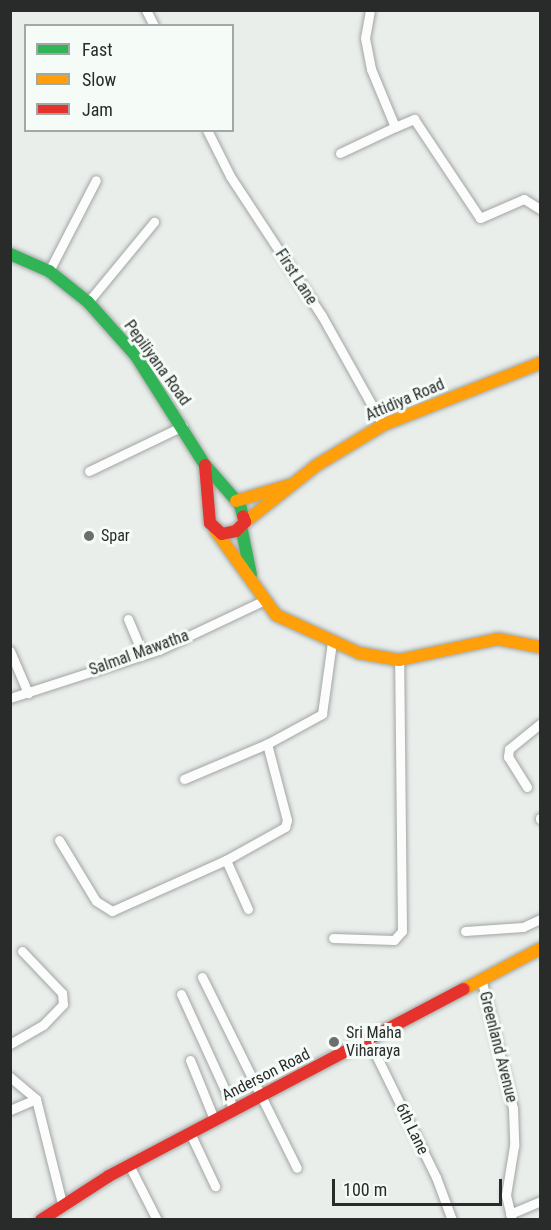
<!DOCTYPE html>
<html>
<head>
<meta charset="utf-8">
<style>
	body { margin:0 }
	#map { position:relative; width:551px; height:1230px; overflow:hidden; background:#e9eeeb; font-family:"Roboto Condensed",sans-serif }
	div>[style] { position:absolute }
	.roads { filter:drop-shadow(0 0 2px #a2a5a3) drop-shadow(0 0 2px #a2a5a3) }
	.street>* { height:9px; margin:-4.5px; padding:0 4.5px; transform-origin:4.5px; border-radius:4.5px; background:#fcfcfc }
	.fast>* { height:12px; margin:-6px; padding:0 6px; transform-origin:6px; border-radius:6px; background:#30b455 }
	.slow>* { height:12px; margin:-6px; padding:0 6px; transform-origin:6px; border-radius:6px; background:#ff9f0a }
	.jam>* { height:12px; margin:-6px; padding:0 6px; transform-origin:6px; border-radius:6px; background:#e5322d }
	.dots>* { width:16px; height:16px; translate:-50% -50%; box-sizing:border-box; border:3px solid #f5fcf8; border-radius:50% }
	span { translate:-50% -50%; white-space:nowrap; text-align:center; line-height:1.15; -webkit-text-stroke:6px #f5fcf8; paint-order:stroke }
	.street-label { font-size:16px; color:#292b2a }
	.poi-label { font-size:16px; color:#292b2a }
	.left { translate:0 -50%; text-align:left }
	.frame { position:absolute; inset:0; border:12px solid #292b2a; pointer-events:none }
	.legend { position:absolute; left:24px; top:24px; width:210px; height:108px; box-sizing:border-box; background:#f5fcf8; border:2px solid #a3a8a6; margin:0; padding:8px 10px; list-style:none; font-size:18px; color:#292b2a }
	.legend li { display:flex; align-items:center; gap:12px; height:30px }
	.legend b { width:30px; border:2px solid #a3a8a6 }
	.scale { position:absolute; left:332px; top:1179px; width:170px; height:27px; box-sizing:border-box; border:3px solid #292b2a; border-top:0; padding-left:8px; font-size:18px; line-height:21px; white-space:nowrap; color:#292b2a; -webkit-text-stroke:4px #f5fcf8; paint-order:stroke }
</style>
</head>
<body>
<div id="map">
	<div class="roads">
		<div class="street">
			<div style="left:146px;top:10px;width:18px;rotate:63deg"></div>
			<div style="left:370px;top:10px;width:28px;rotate:100deg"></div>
			<div style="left:365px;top:38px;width:32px;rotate:79deg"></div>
			<div style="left:371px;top:69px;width:63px;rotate:67.5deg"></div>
			<div style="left:395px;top:127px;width:21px;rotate:-23deg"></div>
			<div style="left:414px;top:119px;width:119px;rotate:56.3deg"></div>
			<div style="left:480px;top:218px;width:48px;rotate:-23.4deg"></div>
			<div style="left:524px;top:199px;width:19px;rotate:32deg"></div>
			<div style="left:207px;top:130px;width:51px;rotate:63.4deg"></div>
			<div style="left:230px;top:176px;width:168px;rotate:56.7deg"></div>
			<div style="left:322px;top:316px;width:125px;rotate:60.8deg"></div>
			<div style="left:340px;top:153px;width:61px;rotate:-25.3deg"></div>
			<div style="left:49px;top:271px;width:102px;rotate:-62.7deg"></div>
			<div style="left:88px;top:302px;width:104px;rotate:-50.5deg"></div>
			<div style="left:89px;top:471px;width:104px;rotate:-25.6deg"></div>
			<div style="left:128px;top:619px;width:39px;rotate:67deg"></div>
			<div style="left:10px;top:651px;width:46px;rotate:66.8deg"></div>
			<div style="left:10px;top:698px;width:157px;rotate:-17.9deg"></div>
			<div style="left:159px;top:650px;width:117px;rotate:-25.3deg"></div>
			<div style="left:184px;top:779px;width:90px;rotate:-22.9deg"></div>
			<div style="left:527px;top:787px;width:36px;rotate:-122deg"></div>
			<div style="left:508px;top:757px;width:8px;rotate:-83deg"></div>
			<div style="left:509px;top:749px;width:40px;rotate:-39deg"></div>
			<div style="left:540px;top:818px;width:1px;rotate:90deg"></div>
			<div style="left:59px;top:840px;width:71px;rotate:58.8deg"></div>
			<div style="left:96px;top:901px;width:19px;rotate:32deg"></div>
			<div style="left:112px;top:911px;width:125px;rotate:-24.1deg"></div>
			<div style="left:248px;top:909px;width:54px;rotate:-114.2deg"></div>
			<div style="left:226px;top:860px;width:68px;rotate:-29.2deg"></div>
			<div style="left:285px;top:827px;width:7px;rotate:-74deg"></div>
			<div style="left:287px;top:820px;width:79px;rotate:-104.7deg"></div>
			<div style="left:267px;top:744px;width:63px;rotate:-28.6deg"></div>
			<div style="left:322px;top:714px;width:73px;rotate:-82.1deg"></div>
			<div style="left:465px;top:931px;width:58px;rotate:-3.9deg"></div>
			<div style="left:523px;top:927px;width:19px;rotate:-25deg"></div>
			<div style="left:333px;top:938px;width:61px;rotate:1.9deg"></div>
			<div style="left:394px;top:940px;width:12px;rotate:-48deg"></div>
			<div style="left:402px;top:931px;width:271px;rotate:-90.6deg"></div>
			<div style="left:202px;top:977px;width:213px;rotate:63.6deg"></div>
			<div style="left:482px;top:982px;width:130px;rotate:76.2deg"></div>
			<div style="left:513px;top:1108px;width:38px;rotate:88deg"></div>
			<div style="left:514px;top:1146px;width:50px;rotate:99.3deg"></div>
			<div style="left:506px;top:1195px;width:26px;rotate:77deg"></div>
			<div style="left:181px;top:994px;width:128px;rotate:65.4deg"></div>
			<div style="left:369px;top:1041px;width:152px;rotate:63.8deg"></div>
			<div style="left:436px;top:1177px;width:46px;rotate:69.6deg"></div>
			<div style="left:10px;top:1044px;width:38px;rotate:-30deg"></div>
			<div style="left:43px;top:1025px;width:29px;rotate:-46deg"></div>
			<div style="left:63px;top:1004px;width:11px;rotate:-95deg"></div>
			<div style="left:62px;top:993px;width:58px;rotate:-133.6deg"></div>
			<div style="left:190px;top:1060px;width:64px;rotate:67.9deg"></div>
			<div style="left:10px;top:1077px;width:34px;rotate:40deg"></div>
			<div style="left:36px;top:1099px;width:111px;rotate:76deg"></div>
			<div style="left:10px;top:1110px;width:28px;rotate:-23deg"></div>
			<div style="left:190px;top:1133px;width:59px;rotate:64.7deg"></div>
			<div style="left:129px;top:1165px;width:62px;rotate:63deg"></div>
			<div style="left:510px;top:1214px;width:33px;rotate:-23deg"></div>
		</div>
		<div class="fast">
			<div style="left:10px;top:254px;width:43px;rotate:23.6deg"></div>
			<div style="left:49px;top:271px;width:50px;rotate:38.5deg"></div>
			<div style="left:88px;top:302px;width:72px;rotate:48.4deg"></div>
			<div style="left:136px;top:356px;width:129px;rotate:57.7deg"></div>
			<div style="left:205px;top:465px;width:53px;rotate:48.8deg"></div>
			<div style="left:240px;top:505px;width:11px;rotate:75deg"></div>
			<div style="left:241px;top:526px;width:50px;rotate:78.5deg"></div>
		</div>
		<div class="slow">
			<div style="left:236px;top:501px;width:56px;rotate:-16.5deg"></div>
			<div style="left:245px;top:522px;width:92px;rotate:-38.4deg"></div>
			<div style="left:317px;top:465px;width:77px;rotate:-31.2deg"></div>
			<div style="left:383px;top:425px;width:169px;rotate:-21.5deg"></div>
			<div style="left:215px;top:530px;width:105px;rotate:54.3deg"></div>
			<div style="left:276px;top:615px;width:91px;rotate:24.6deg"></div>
			<div style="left:359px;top:653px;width:41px;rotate:9.9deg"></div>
			<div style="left:399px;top:660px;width:101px;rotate:-12deg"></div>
			<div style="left:498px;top:639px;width:43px;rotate:10.8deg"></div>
			<div style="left:464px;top:989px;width:86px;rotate:-27.8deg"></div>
		</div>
		<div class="jam">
			<div style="left:205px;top:465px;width:58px;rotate:85.1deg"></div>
			<div style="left:210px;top:523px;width:16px;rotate:43deg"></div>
			<div style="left:222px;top:534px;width:14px;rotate:-12deg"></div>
			<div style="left:236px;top:531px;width:13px;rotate:-45deg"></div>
			<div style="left:245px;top:522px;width:6px;rotate:-108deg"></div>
			<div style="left:41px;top:1220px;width:81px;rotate:-32.9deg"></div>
			<div style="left:109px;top:1176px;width:401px;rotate:-27.8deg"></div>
		</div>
	</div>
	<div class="dots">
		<div style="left:89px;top:536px;background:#6c6f6e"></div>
		<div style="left:334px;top:1042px;background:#6c6f6e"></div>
	</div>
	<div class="street-label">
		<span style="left:296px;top:277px;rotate:57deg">First Lane</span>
		<span style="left:157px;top:363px;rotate:54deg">Pepiliyana Road</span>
		<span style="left:405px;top:400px;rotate:-23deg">Attidiya Road</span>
		<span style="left:139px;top:653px;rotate:-20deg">Salmal Mawatha</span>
		<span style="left:498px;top:1047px;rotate:76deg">Greenland Avenue</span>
		<span style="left:266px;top:1075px;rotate:-27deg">Anderson Road</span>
		<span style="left:412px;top:1129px;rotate:64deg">6th Lane</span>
	</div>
	<div class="poi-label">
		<span class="left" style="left:101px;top:536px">Spar</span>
		<span class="left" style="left:346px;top:1042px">Sri Maha<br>Viharaya</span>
	</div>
	<div class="frame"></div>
	<ul class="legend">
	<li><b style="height:8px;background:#30b455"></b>Fast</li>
	<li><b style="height:8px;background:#ff9f0a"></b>Slow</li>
	<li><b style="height:8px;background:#e5322d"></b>Jam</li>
	</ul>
	<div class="scale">100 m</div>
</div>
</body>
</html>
